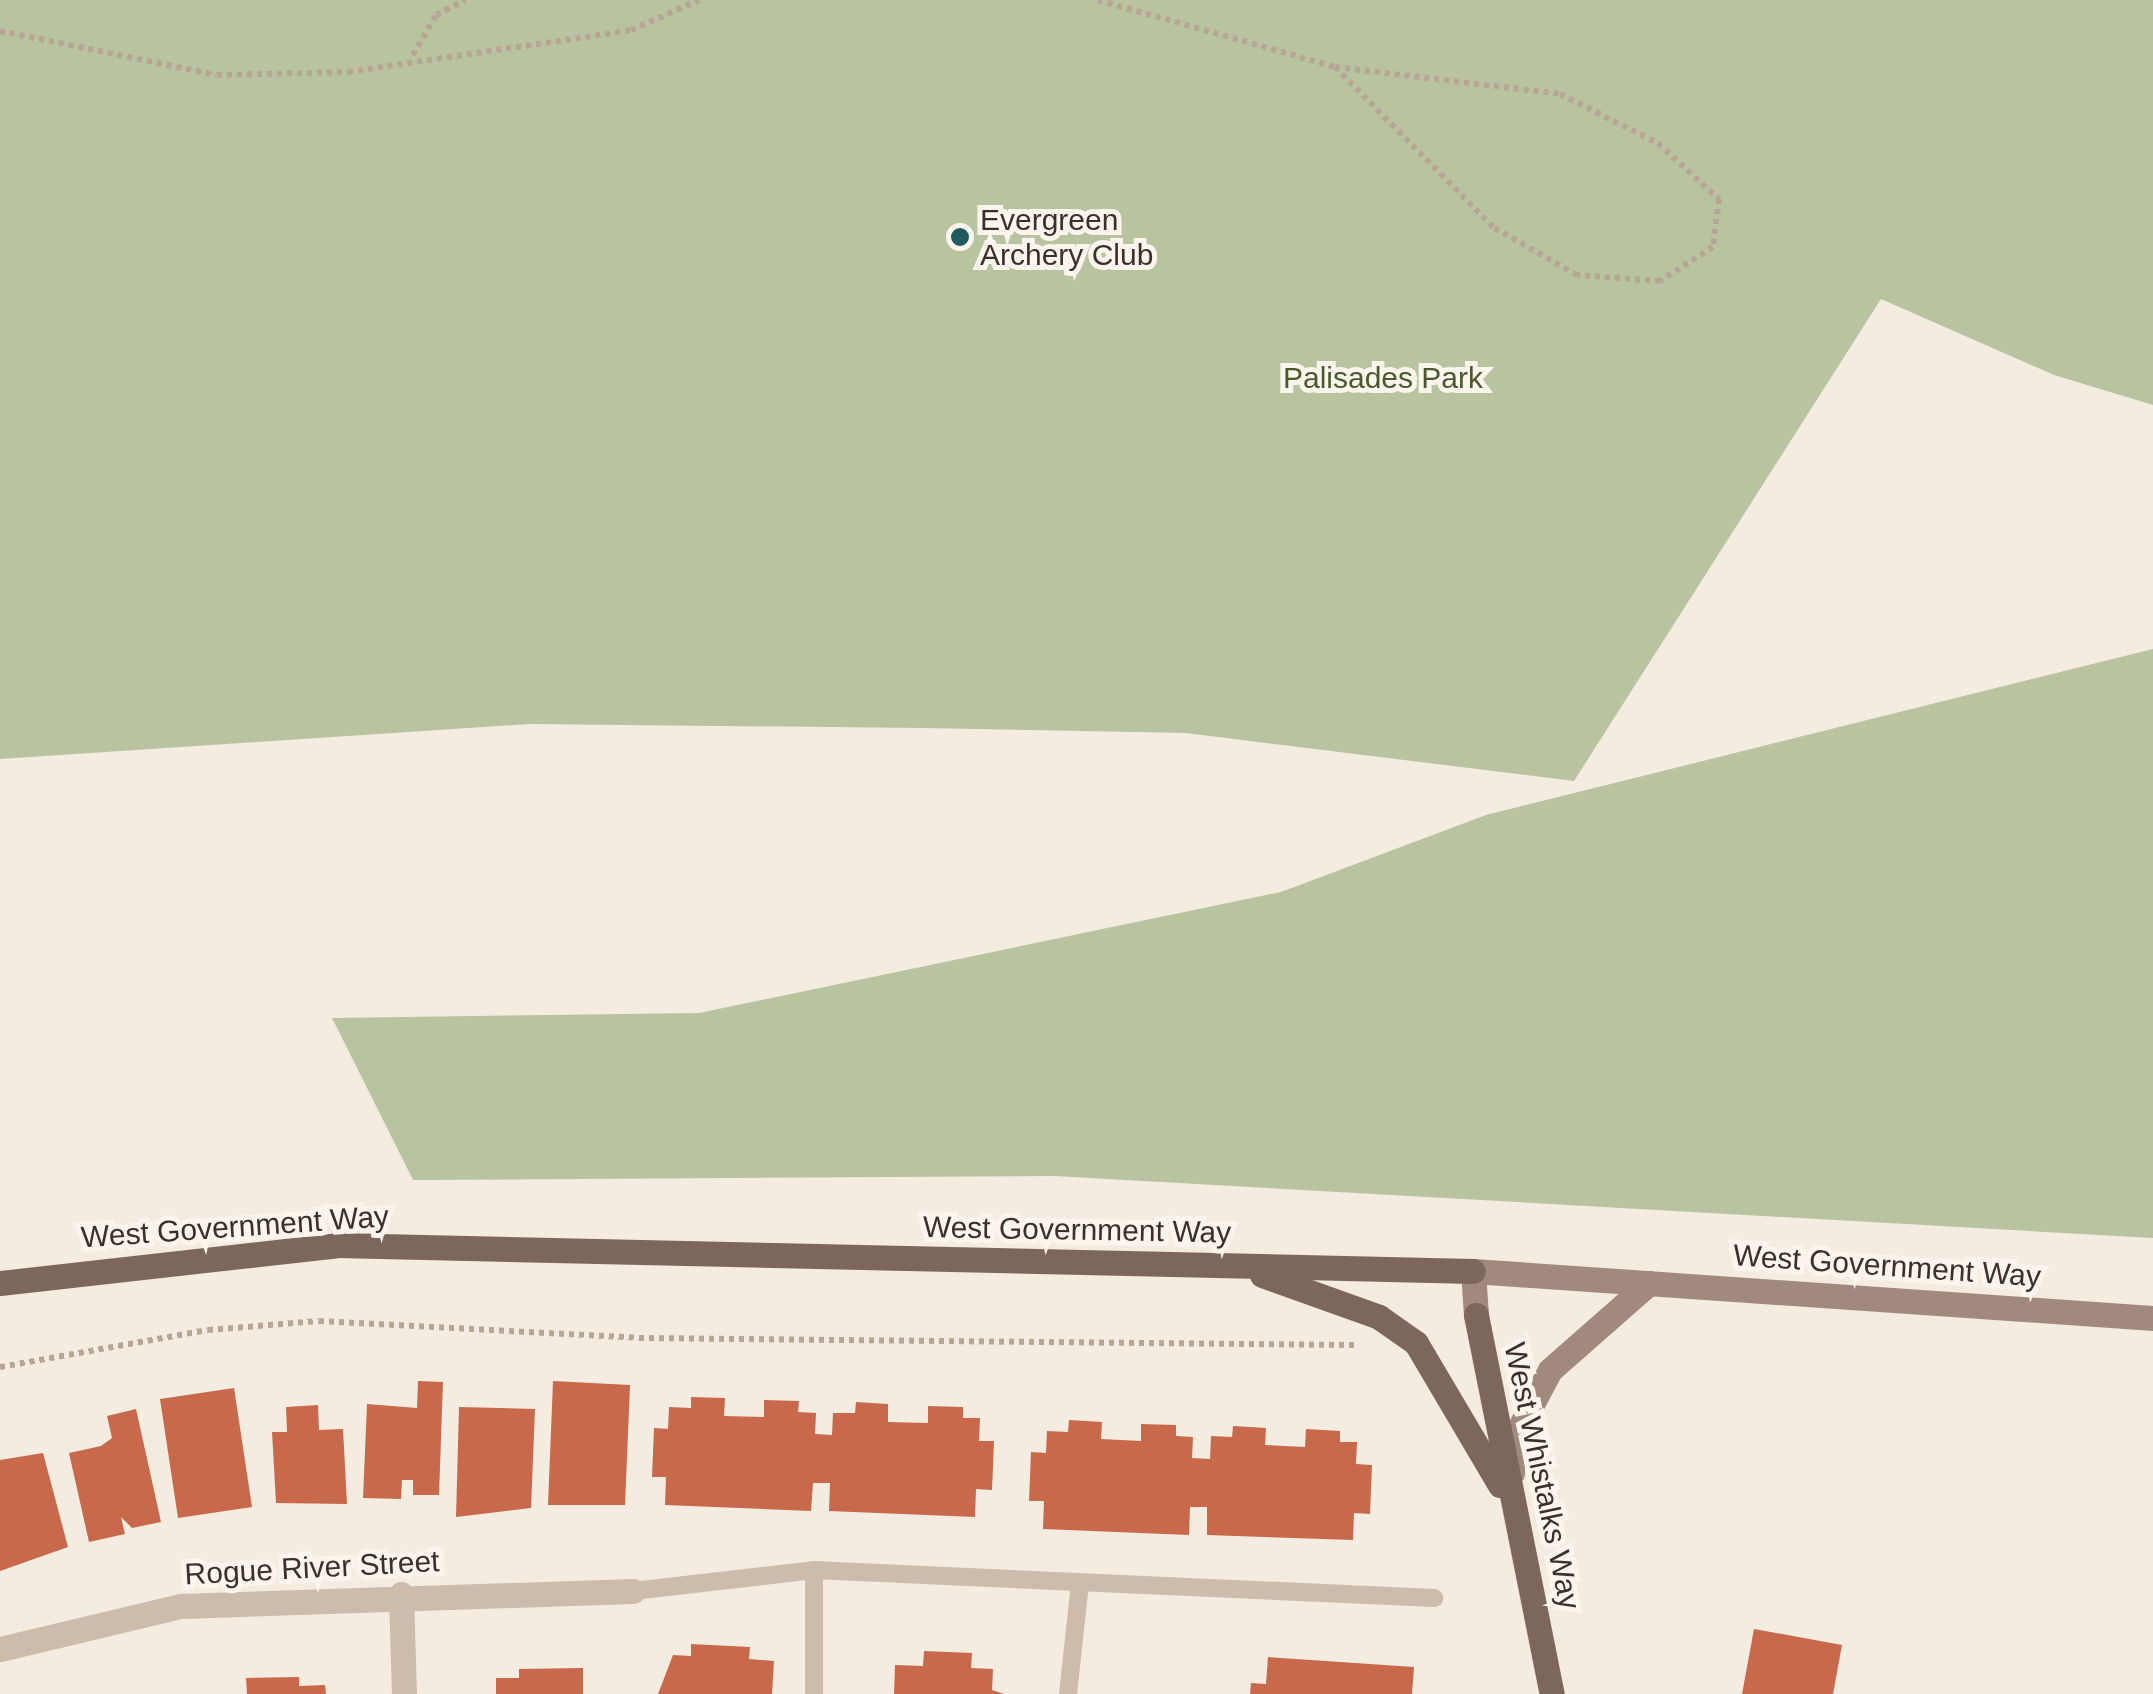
<!DOCTYPE html>
<html>
<head>
<meta charset="utf-8">
<style>
	body { margin:0 }
	#map { position:relative; width:2153px; height:1694px; overflow:hidden; background:#f4ebe1; font-family:Helvetica,sans-serif }
	div>[style] { position:absolute }
	.green>* { inset:0; background:#b8c4a0 }
	.building>* { inset:0; background:#c8694b }
	.path>* { height:6px; margin-top:-3px; transform-origin:0; background:repeating-linear-gradient(90deg,#b9a596 0 5px,transparent 0 10px) }
	.service>* { height:18px; margin:-9px; padding:0 9px; transform-origin:9px; border-radius:9px; background:#cdbbac }
	.minor>* { height:25px; margin:-12.5px; padding:0 12.5px; transform-origin:12.5px; border-radius:12.5px; background:#cdbbac }
	.secondary>* { height:25px; margin:-12.5px; padding:0 12.5px; transform-origin:12.5px; border-radius:12.5px; background:#a18a7d }
	.primary>* { height:25px; margin:-12.5px; padding:0 12.5px; transform-origin:12.5px; border-radius:12.5px; background:#7d675c }
	.dots>* { width:28px; height:28px; translate:-50% -50%; box-sizing:border-box; border:5px solid #fbf5ee; border-radius:50% }
	span { translate:-50% -50%; white-space:nowrap; text-align:center; line-height:1.15; -webkit-text-stroke:10px #fbf5ee; paint-order:stroke }
	.poi-label { font-size:30px; color:#3b302b }
	.left { translate:0 -50%; text-align:left }
	.park-label { font-size:30px; color:#4a5a2e }
	.street-label { font-size:30px; color:#3b302b }
</style>
</head>
<body>
<div id="map">
	<div class="green">
		<div style="clip-path:polygon(0 0,2153px 0,2153px 405px,2054px 375px,1881px 299px,1574px 781px,1186px 733px,922px 728px,530px 724px,0 759px)"></div>
		<div style="clip-path:polygon(2153px 649px,2153px 1238px,1055px 1176px,413px 1180px,332px 1018px,699px 1013px,1281px 892px,1486px 815px)"></div>
	</div>
	<div class="building">
		<div style="clip-path:polygon(418px 1381px,443px 1382px,439px 1495px,413px 1495px,413px 1480px,402px 1480px,401px 1499px,363px 1498px,367px 1404px,417px 1408px)"></div>
		<div style="clip-path:polygon(553px 1381px,630px 1385px,625px 1505px,548px 1505px)"></div>
		<div style="clip-path:polygon(234px 1388px,252px 1507px,178px 1518px,160px 1399px)"></div>
		<div style="clip-path:polygon(691px 1397px,725px 1398px,724px 1416px,764px 1417px,764px 1400px,799px 1401px,798px 1412px,816px 1413px,815px 1434px,832px 1435px,833px 1413px,855px 1413px,856px 1402px,888px 1404px,888px 1422px,928px 1423px,928px 1406px,963px 1407px,963px 1418px,980px 1418px,979px 1441px,994px 1441px,992px 1490px,976px 1489px,975px 1517px,829px 1511px,830px 1483px,813px 1483px,811px 1511px,665px 1505px,666px 1477px,652px 1477px,654px 1428px,668px 1429px,669px 1407px,691px 1408px)"></div>
		<div style="clip-path:polygon(318px 1405px,319px 1430px,343px 1429px,347px 1504px,276px 1503px,272px 1432px,287px 1432px,286px 1407px)"></div>
		<div style="clip-path:polygon(459px 1407px,535px 1409px,531px 1508px,456px 1517px)"></div>
		<div style="clip-path:polygon(136px 1409px,161px 1522px,132px 1528px,121px 1517px,125px 1534px,89px 1542px,69px 1453px,101px 1446px,112px 1438px,107px 1416px)"></div>
		<div style="clip-path:polygon(1069px 1420px,1102px 1422px,1101px 1439px,1141px 1441px,1141px 1424px,1176px 1425px,1176px 1436px,1193px 1437px,1192px 1458px,1210px 1459px,1211px 1436px,1232px 1437px,1233px 1426px,1266px 1428px,1265px 1445px,1305px 1447px,1306px 1429px,1340px 1431px,1340px 1442px,1357px 1442px,1356px 1464px,1372px 1465px,1370px 1514px,1354px 1513px,1353px 1540px,1207px 1535px,1207px 1507px,1190px 1507px,1189px 1535px,1043px 1529px,1044px 1501px,1029px 1501px,1031px 1452px,1046px 1453px,1047px 1431px,1068px 1432px)"></div>
		<div style="clip-path:polygon(43px 1453px,68px 1547px,0 1571px,0 1460px)"></div>
		<div style="clip-path:polygon(1754px 1629px,1842px 1645px,1833px 1694px,1742px 1694px)"></div>
		<div style="clip-path:polygon(691px 1644px,750px 1647px,749px 1659px,774px 1661px,772px 1694px,658px 1694px,673px 1655px,691px 1656px)"></div>
		<div style="clip-path:polygon(924px 1651px,972px 1653px,971px 1668px,993px 1669px,992px 1690px,1004px 1694px,894px 1694px,895px 1665px,923px 1666px)"></div>
		<div style="clip-path:polygon(1268px 1657px,1414px 1667px,1412px 1694px,1250px 1694px,1251px 1683px,1266px 1684px)"></div>
		<div style="clip-path:polygon(583px 1668px,583px 1694px,496px 1694px,496px 1678px,519px 1678px,519px 1669px)"></div>
		<div style="clip-path:polygon(299px 1677px,299px 1686px,325px 1685px,326px 1694px,247px 1694px,246px 1678px)"></div>
	</div>
	<div class="path">
		<div style="left:1098px;top:0;width:246px;rotate:15.8deg"></div>
		<div style="left:1335px;top:67px;width:227px;rotate:6.8deg"></div>
		<div style="left:1560px;top:94px;width:110px;rotate:26.6deg"></div>
		<div style="left:1658px;top:143px;width:83px;rotate:42.6deg"></div>
		<div style="left:1719px;top:199px;width:48px;rotate:97.1deg"></div>
		<div style="left:1713px;top:247px;width:63px;rotate:147.3deg"></div>
		<div style="left:1660px;top:281px;width:83px;rotate:-175.9deg"></div>
		<div style="left:1577px;top:275px;width:97px;rotate:-150.3deg"></div>
		<div style="left:1493px;top:227px;width:225px;rotate:-134.6deg"></div>
		<div style="left:0;top:31px;width:221px;rotate:11.5deg"></div>
		<div style="left:217px;top:75px;width:131px;rotate:-1.3deg"></div>
		<div style="left:348px;top:72px;width:286px;rotate:-8.4deg"></div>
		<div style="left:631px;top:30px;width:74px;rotate:-23.8deg"></div>
		<div style="left:413px;top:55px;width:46px;rotate:-60.1deg"></div>
		<div style="left:436px;top:15px;width:33px;rotate:-27deg"></div>
		<div style="left:0;top:1367px;width:211px;rotate:-10.1deg"></div>
		<div style="left:208px;top:1330px;width:111px;rotate:-4.6deg"></div>
		<div style="left:319px;top:1321px;width:320px;rotate:3deg"></div>
		<div style="left:639px;top:1338px;width:715px;rotate:0.56deg"></div>
	</div>
	<div class="service">
		<div style="left:814px;top:1570px;width:124px;rotate:90deg"></div>
		<div style="left:633px;top:1591px;width:182px;rotate:-6.6deg"></div>
		<div style="left:814px;top:1570px;width:621px;rotate:2.59deg"></div>
		<div style="left:1068px;top:1694px;width:111px;rotate:-83.8deg"></div>
	</div>
	<div class="minor">
		<div style="left:401px;top:1594px;width:100px;rotate:88.3deg"></div>
		<div style="left:0;top:1649px;width:186px;rotate:-13.4deg"></div>
		<div style="left:181px;top:1606px;width:452px;rotate:-1.9deg"></div>
	</div>
	<div class="secondary">
		<div style="left:1476px;top:1315px;width:44px;rotate:-93.9deg"></div>
		<div style="left:1473px;top:1271px;width:682px;rotate:3.95deg"></div>
		<div style="left:1512px;top:1473px;width:31px;rotate:-90deg"></div>
		<div style="left:1512px;top:1442px;width:81px;rotate:-62.2deg"></div>
		<div style="left:1550px;top:1370px;width:132px;rotate:-41.3deg"></div>
	</div>
	<div class="primary">
		<div style="left:1262px;top:1275px;width:124px;rotate:19.7deg"></div>
		<div style="left:1379px;top:1317px;width:45px;rotate:35.1deg"></div>
		<div style="left:1416px;top:1343px;width:165px;rotate:59.4deg"></div>
		<div style="left:0;top:1283px;width:339px;rotate:-6.4deg"></div>
		<div style="left:337px;top:1245px;width:1136px;rotate:1.31deg"></div>
		<div style="left:1476px;top:1315px;width:387px;rotate:78.7deg"></div>
	</div>
	<div class="dots">
		<div style="left:960px;top:237px;background:#1f5a5e"></div>
	</div>
	<div class="poi-label">
		<span class="left" style="left:980px;top:237px">Evergreen<br>Archery Club</span>
	</div>
	<div class="park-label">
		<span style="left:1383px;top:378px">Palisades Park</span>
	</div>
	<div class="street-label">
		<span style="left:235px;top:1227px;rotate:-4deg">West Government Way</span>
		<span style="left:1077px;top:1230px;rotate:1deg">West Government Way</span>
		<span style="left:1887px;top:1266px;rotate:4deg">West Government Way</span>
		<span style="left:1542px;top:1476px;rotate:78deg">West Whistalks Way</span>
		<span style="left:312px;top:1568px;rotate:-3deg">Rogue River Street</span>
	</div>
</div>
</body>
</html>
